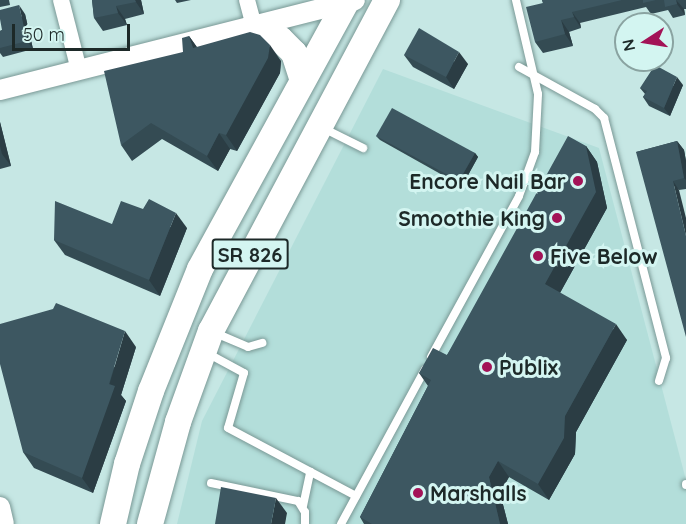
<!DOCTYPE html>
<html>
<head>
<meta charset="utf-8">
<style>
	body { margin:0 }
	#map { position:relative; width:686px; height:524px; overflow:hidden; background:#c6e7e4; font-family:Quicksand,sans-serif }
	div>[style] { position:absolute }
	.built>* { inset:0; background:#b3deda }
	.roads { filter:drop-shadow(0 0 2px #799895) drop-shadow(0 0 2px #799895) }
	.service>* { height:8px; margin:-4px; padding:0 4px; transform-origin:4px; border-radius:4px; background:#fff }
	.minor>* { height:16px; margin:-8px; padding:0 8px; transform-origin:8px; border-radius:8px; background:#fff }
	.tertiary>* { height:20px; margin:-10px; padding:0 10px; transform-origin:10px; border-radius:10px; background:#fff }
	.primary>* { height:26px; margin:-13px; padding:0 13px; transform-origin:13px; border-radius:13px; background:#fff }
	.wall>* { inset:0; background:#344b53 }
	.shaded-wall>* { inset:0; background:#2b3d44 }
	.building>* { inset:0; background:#3d5761 }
	.dots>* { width:16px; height:16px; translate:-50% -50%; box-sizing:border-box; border:3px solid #d3f5f1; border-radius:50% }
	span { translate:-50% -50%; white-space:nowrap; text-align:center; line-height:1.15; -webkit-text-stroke:6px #d3f5f1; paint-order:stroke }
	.shield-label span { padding:2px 4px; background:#d3f5f1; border:2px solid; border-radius:4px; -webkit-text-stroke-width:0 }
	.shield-label { font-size:20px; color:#1d2928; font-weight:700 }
	.poi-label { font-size:21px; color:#1d2928; font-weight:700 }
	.right { translate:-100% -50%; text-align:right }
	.left { translate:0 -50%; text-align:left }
	.north { position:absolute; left:614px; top:12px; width:60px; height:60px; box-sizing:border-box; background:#d3f5f1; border:2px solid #8aa3a1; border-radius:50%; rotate:258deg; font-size:16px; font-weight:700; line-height:24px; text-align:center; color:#1d2928 }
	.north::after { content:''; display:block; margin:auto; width:21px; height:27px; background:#a31357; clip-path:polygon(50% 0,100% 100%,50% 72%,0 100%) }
	.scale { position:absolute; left:12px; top:24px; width:118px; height:27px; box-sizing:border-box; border:3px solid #1d2928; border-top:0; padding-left:8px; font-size:18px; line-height:21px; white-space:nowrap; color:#1d2928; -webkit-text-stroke:4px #d3f5f1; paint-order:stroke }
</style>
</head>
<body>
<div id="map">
	<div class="built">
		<div style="clip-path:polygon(383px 69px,599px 148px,686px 480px,686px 524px,177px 524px,202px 421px)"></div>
	</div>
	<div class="roads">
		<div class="service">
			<div style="left:519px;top:67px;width:87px;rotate:28.9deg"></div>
			<div style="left:595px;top:109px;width:13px;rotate:45deg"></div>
			<div style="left:604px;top:118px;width:248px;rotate:75.5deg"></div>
			<div style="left:666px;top:358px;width:24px;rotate:107deg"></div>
			<div style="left:323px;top:128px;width:45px;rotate:26.6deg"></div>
			<div style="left:213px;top:332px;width:38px;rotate:23deg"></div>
			<div style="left:248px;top:347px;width:15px;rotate:-16deg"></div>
			<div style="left:207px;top:353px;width:42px;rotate:28.4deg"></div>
			<div style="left:244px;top:373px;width:57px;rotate:106.2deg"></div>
			<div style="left:228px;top:428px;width:145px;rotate:28deg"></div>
			<div style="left:431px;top:357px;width:183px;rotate:-61.3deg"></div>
			<div style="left:519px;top:196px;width:47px;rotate:-70deg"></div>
			<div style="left:535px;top:152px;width:58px;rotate:-87deg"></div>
			<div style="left:538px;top:94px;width:97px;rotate:-103.2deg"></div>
			<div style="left:211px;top:483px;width:89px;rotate:11.7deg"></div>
			<div style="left:298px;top:501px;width:13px;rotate:58deg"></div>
			<div style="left:305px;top:512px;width:12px;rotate:90deg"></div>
			<div style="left:686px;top:484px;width:1px;rotate:90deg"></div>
			<div style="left:303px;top:506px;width:35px;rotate:-78deg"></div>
			<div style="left:341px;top:524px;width:176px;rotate:-61.5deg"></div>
		</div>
		<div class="minor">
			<div style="left:61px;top:0;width:72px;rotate:75.6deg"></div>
			<div style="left:247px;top:0;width:27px;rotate:75deg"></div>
		</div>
		<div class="tertiary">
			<div style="left:0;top:90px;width:366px;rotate:-14.2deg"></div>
			<div style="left:0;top:507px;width:17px;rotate:77deg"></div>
		</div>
		<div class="primary">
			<div style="left:254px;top:26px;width:29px;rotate:27deg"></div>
			<div style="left:280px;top:39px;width:20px;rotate:45deg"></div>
			<div style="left:294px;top:53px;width:28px;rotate:72deg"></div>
			<div style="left:113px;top:524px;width:62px;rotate:-76.9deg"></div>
			<div style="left:127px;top:464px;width:77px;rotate:-71.8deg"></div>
			<div style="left:151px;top:391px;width:131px;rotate:-68.1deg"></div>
			<div style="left:200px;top:269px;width:307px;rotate:-61.3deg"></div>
			<div style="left:150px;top:524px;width:106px;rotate:-74.6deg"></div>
			<div style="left:178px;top:422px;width:97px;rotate:-70.1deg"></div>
			<div style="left:211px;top:331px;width:375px;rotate:-62deg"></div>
		</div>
	</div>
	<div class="wall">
		<div style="clip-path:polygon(0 0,9px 0,10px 5px,0 7px)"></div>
		<div style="clip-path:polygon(92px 0,141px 0,144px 14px,125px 19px,127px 25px,103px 31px,94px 18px)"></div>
		<div style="clip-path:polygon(175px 0,191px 0,177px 3px)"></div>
		<div style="clip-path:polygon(542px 0,686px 0,686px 9px,684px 9px,685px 15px,673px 18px,668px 10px,651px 14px,646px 7px,580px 23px,581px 28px,569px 32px,573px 46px,543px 53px,535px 42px,543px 3px)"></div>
		<div style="clip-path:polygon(25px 14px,33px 49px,3px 57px,0 53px,0 31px,2px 30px)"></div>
		<div style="clip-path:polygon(189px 36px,197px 47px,281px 61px,280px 73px,237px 151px,230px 149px,218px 171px,162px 139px,132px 161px,121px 145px,183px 52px)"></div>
		<div style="clip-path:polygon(404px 55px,468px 64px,454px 89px,413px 67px)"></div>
		<div style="clip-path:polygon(683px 85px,670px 116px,649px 106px,643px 97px,645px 94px,640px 88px)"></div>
		<div style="clip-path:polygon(0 122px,11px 166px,0 169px)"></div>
		<div style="clip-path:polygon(376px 136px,475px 153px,478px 157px,462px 186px,380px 140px)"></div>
		<div style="clip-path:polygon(677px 141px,684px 150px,686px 161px,686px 189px,679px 190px,636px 152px)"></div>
		<div style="clip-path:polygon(586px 146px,597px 162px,607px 208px,560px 293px,627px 340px,576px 432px,575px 454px,549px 500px,509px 477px,500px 493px,508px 524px,364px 524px,360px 517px,428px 386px,419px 373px,447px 355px)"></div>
		<div style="clip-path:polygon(112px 224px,187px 228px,160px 296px,65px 255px,54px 240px)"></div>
		<div style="clip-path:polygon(136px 347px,121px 395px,126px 401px,93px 493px,34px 468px,23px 452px)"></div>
	</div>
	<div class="shaded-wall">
		<div style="clip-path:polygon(135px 0,141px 0,144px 14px,136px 2px)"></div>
		<div style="clip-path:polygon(676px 0,684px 9px,685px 15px,677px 4px)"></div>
		<div style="clip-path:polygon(19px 5px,25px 14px,33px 49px,27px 41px)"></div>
		<div style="clip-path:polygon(116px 6px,125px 19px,127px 25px,118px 13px)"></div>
		<div style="clip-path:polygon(572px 12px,580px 23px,581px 28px,574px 17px)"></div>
		<div style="clip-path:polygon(561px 20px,569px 32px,573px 46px,565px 34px)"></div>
		<div style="clip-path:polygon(189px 36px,200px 52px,193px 48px)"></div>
		<div style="clip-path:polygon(270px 45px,281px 61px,280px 73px,237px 151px,226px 135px)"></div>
		<div style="clip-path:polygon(459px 52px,468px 64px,454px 89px,446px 77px)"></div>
		<div style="clip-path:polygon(677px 77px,683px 85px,670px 116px,664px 108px)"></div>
		<div style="clip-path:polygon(0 122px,11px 166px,2px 154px,0 146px)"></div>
		<div style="clip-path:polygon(219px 133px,230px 149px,218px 171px,207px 156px)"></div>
		<div style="clip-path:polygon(677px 141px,684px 150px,686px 161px,686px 180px,684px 178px)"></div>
		<div style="clip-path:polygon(586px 146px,597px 162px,607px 208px,556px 300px,545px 284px)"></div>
		<div style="clip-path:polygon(475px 153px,478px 157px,462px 186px,459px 181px)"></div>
		<div style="clip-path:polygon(673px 181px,679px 190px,686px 218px,686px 236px)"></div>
		<div style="clip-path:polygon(176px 213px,187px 228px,160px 296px,149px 280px)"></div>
		<div style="clip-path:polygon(616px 324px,627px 340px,576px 432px,575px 454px,549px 500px,538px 484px,565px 416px)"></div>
		<div style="clip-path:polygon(125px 331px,136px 347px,121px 395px,126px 401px,93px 493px,82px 478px)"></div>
		<div style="clip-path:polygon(498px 461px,509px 477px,500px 493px,508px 524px,500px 524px,489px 477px)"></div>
		<div style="clip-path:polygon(276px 498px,287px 513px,285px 524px,271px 524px)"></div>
	</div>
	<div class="building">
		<div style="clip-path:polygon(92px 0,135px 0,136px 2px,116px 6px,118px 13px,94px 18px)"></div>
		<div style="clip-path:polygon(542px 0,622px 0,572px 12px,574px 17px,561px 20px,565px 34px,535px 42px,526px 7px,543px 3px)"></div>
		<div style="clip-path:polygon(643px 0,656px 0,643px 3px)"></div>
		<div style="clip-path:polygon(664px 0,676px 0,677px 4px,665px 7px)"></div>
		<div style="clip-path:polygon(19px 5px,27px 41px,0 48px,0 31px,2px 30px,0 19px,0 10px)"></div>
		<div style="clip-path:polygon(419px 28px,459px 52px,446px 77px,404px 55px)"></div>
		<div style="clip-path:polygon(250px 32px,260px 35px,270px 45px,268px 58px,226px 135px,219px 133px,207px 156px,151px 123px,121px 145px,104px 71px,183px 52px,182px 38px,189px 36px,193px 48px)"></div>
		<div style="clip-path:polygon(655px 65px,677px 77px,664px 108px,643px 97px,647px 91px,640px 88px)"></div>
		<div style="clip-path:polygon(392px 108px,475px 153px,459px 181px,376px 136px)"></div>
		<div style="clip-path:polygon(568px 136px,586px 146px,596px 192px,545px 284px,616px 324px,565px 416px,564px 438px,538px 484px,498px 461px,489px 477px,500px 524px,372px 524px,360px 517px,431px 380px,419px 373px,433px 348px,447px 355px)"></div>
		<div style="clip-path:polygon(677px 141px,684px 178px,673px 181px,686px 236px,686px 337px,636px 152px)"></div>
		<div style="clip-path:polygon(149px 199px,176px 213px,149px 280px,54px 240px,55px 201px,112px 224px,121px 201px,143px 209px)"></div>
		<div style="clip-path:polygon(56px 303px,125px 331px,109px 384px,115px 386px,82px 478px,23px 452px,0 364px,0 324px,53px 309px)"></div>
		<div style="clip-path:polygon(221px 487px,276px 498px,271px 524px,215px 524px)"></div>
	</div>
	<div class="dots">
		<div style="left:578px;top:181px;background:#a31357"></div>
		<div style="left:557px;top:218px;background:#a31357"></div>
		<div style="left:538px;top:256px;background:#a31357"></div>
		<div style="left:487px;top:367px;background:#a31357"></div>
		<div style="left:418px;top:493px;background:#a31357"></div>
	</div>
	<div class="shield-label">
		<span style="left:250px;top:254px">SR 826</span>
	</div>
	<div class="poi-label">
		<span class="right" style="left:566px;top:181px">Encore Nail Bar</span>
		<span class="right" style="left:545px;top:218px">Smoothie King</span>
		<span class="left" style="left:550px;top:256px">Five Below</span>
		<span class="left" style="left:499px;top:367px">Publix</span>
		<span class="left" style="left:430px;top:493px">Marshalls</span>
	</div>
	<div class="north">N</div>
	<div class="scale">50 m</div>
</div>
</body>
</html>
